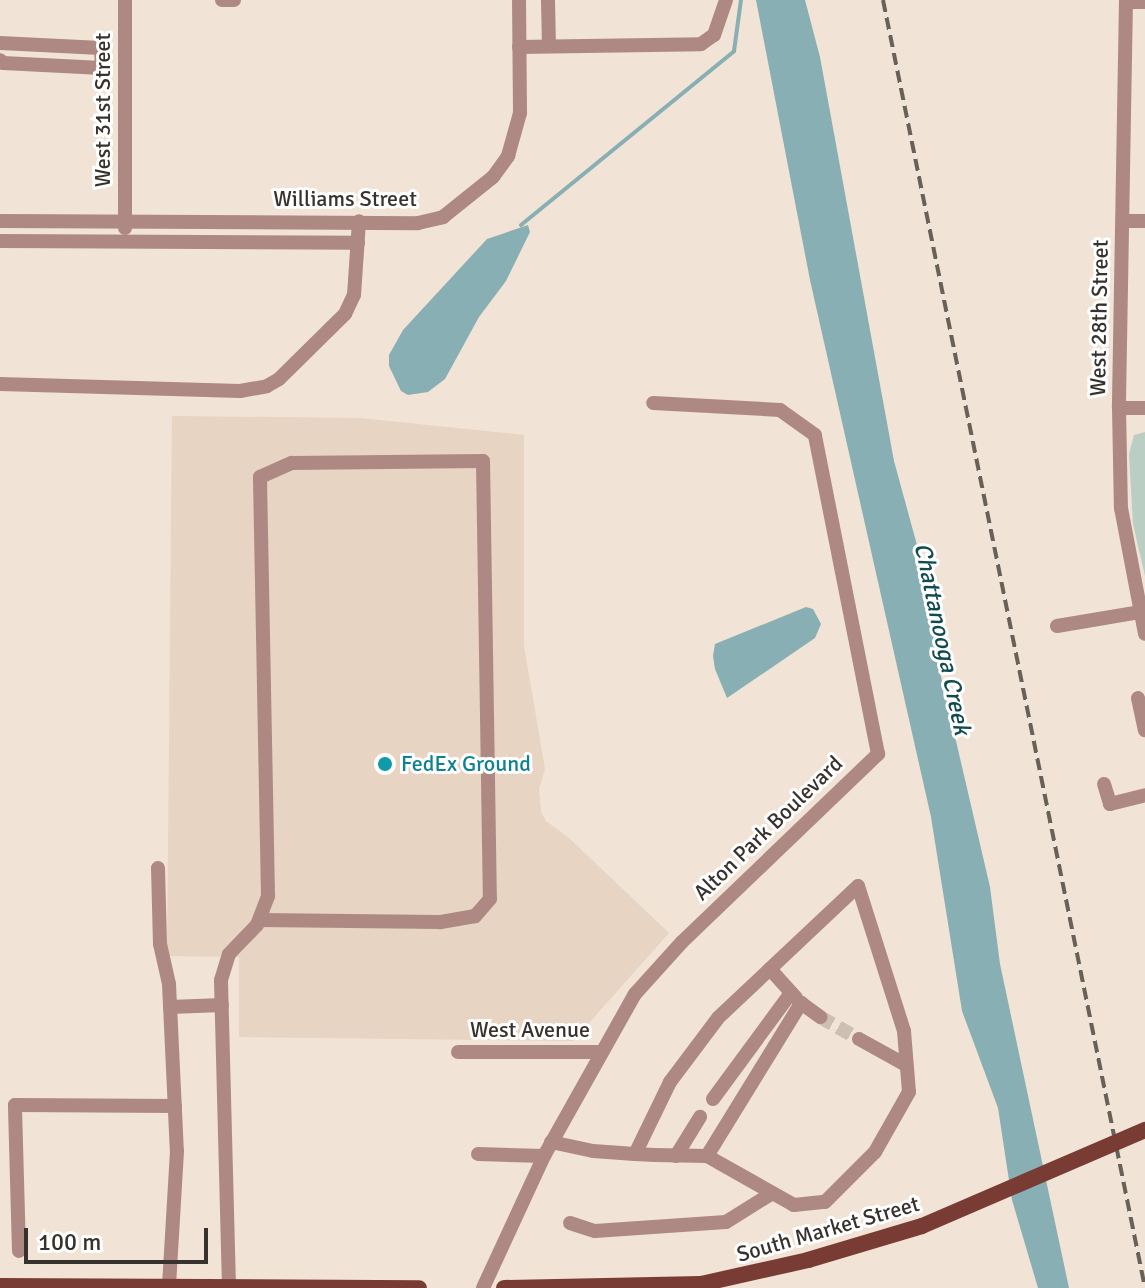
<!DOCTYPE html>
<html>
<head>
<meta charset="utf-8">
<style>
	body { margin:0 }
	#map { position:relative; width:1145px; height:1288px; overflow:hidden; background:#f1e3d5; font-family:Signika,sans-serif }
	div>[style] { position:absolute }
	.built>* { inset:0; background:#e7d4c2 }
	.green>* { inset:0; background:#bacec3 }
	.water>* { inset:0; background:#88afb3 }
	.stream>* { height:4px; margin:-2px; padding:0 2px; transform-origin:2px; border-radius:2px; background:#88afb3 }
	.minor-tunnel>* { height:14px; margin-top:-7px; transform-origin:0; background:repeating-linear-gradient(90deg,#ccc0b3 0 14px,transparent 0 21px) }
	.minor>* { height:14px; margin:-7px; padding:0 7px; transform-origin:7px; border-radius:7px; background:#ae8983 }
	.major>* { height:16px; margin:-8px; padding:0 8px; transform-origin:8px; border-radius:8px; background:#793c34 }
	.rail>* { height:4px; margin-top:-2px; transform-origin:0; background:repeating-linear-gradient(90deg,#686159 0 12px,transparent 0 18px) }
	.major-bridge>* { height:16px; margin:-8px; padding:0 8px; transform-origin:8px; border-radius:8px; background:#793c34 }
	.dots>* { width:22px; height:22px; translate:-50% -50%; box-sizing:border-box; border:4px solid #fff; border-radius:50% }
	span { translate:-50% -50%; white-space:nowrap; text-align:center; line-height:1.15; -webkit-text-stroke:6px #fff; paint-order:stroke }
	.street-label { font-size:22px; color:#37322d }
	.culture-label { font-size:22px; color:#0d838f }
	.left { translate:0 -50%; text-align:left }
	.water-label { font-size:24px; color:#104b50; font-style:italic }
	.scale { position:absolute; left:24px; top:1228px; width:184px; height:36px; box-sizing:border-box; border:4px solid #37322d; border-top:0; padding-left:10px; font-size:24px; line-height:28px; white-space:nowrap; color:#37322d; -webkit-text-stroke:6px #fff; paint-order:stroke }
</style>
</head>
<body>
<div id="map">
	<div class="built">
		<div style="clip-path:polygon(172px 416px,360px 418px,524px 435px,524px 646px,545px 769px,539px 789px,541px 812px,546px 821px,569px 838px,669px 933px,573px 1041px,239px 1037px,239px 957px,167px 956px)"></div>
	</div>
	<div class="green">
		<div style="clip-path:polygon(1145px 432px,1145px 576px,1133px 524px,1129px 454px,1134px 435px)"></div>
	</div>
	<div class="water">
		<div style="clip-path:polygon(756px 0,805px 0,820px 57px,894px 461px,929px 589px,936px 655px,990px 887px,1000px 964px,1069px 1288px,1038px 1288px,1012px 1200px,998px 1108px,962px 1011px,931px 817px,810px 280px)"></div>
		<div style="clip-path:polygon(528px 225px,530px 232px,506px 281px,479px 317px,445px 379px,428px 392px,408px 395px,401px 391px,389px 366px,389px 355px,403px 330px,487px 239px)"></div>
		<div style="clip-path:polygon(806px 607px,813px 609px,821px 624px,815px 638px,727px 698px,715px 669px,713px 656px,715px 644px)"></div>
	</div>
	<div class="stream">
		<div style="left:521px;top:225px;width:275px;rotate:-39.2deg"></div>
		<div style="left:734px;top:51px;width:51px;rotate:-82.2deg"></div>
	</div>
	<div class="minor-tunnel">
		<div style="left:820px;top:1017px;width:45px;rotate:29.4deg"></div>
	</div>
	<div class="minor">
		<div style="left:222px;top:0;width:12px"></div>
		<div style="left:548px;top:0;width:46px;rotate:88.8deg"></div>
		<div style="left:1126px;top:0;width:408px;rotate:91deg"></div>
		<div style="left:1119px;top:408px;width:100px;rotate:88.9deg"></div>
		<div style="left:1121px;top:508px;width:128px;rotate:79.2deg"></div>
		<div style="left:1126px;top:2px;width:19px"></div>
		<div style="left:0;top:43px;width:101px;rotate:2.8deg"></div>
		<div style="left:101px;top:48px;width:20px;rotate:87deg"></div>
		<div style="left:102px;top:68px;width:99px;rotate:-177.1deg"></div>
		<div style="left:3px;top:63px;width:4px;rotate:-135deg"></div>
		<div style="left:519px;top:47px;width:182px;rotate:-0.9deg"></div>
		<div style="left:701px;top:44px;width:16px;rotate:-35deg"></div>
		<div style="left:714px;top:35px;width:37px;rotate:-71deg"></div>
		<div style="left:0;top:221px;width:418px;rotate:0.3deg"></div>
		<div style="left:418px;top:223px;width:26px;rotate:-13deg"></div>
		<div style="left:443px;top:217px;width:64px;rotate:-38.7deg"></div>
		<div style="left:493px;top:177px;width:26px;rotate:-54deg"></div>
		<div style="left:508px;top:156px;width:45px;rotate:-74.4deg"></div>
		<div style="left:520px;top:113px;width:113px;rotate:-90.5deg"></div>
		<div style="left:1123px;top:221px;width:22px"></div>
		<div style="left:125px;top:228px;width:228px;rotate:-90deg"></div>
		<div style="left:0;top:241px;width:358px;rotate:0.3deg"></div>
		<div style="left:0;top:384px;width:240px;rotate:1.7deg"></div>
		<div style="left:240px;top:391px;width:27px;rotate:-10deg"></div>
		<div style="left:267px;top:386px;width:14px;rotate:-30deg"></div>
		<div style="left:279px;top:379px;width:93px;rotate:-44.6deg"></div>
		<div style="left:345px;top:314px;width:21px;rotate:-65deg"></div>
		<div style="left:354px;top:295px;width:74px;rotate:-86.1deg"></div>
		<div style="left:1119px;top:408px;width:26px"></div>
		<div style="left:1057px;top:626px;width:85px;rotate:-9.5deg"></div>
		<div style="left:1138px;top:698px;width:33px;rotate:78deg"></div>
		<div style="left:1104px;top:784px;width:21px;rotate:73deg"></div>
		<div style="left:1110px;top:804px;width:36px;rotate:-14deg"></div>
		<div style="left:158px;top:868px;width:76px;rotate:88.5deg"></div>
		<div style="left:160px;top:944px;width:41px;rotate:77.3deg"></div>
		<div style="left:169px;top:984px;width:167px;rotate:87.3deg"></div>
		<div style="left:177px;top:1151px;width:135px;rotate:93.4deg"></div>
		<div style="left:770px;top:969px;width:39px;rotate:48deg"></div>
		<div style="left:170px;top:1007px;width:52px;rotate:-2.2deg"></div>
		<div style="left:859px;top:1039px;width:54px;rotate:29deg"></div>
		<div style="left:458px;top:1052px;width:143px"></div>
		<div style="left:713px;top:1099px;width:132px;rotate:-53.7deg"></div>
		<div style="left:551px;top:1142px;width:43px;rotate:12.1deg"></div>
		<div style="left:593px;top:1151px;width:42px;rotate:4.1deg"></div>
		<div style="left:635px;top:1154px;width:20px;rotate:3deg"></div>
		<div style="left:655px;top:1155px;width:52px;rotate:1.1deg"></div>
		<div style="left:707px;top:1156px;width:100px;rotate:29.4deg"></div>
		<div style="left:794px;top:1205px;width:31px;rotate:-6deg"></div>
		<div style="left:825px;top:1202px;width:71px;rotate:-45deg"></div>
		<div style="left:875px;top:1152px;width:69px;rotate:-60.5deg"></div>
		<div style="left:909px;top:1092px;width:61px;rotate:-94.7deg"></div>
		<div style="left:904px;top:1031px;width:152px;rotate:-107.6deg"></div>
		<div style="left:858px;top:886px;width:192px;rotate:136.7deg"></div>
		<div style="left:718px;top:1018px;width:80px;rotate:126.9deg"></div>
		<div style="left:670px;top:1082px;width:80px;rotate:115.9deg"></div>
		<div style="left:478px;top:1154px;width:66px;rotate:1.7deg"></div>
		<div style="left:676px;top:1156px;width:46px;rotate:-58.4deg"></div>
		<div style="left:707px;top:1156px;width:180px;rotate:-58.4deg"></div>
		<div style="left:801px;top:1003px;width:24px;rotate:36deg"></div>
		<div style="left:570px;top:1223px;width:26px;rotate:18deg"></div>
		<div style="left:595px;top:1231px;width:131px;rotate:-3.9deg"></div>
		<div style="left:726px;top:1222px;width:53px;rotate:-31.9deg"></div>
		<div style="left:19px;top:1251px;width:146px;rotate:-91.6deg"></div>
		<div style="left:15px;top:1105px;width:160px;rotate:0.4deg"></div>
		<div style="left:229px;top:1287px;width:307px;rotate:-91.5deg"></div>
		<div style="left:221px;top:980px;width:27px;rotate:-73deg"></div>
		<div style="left:229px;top:954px;width:40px;rotate:-46deg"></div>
		<div style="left:257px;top:925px;width:31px;rotate:-69deg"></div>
		<div style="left:268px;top:896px;width:419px;rotate:-91.1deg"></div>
		<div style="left:260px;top:477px;width:35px;rotate:-24deg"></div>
		<div style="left:292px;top:463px;width:191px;rotate:-0.6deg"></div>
		<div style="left:483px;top:461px;width:438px;rotate:89.1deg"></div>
		<div style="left:490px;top:899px;width:23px;rotate:131deg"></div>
		<div style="left:475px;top:916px;width:36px;rotate:170deg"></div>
		<div style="left:440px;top:922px;width:181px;rotate:-179.4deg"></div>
		<div style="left:483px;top:1288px;width:145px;rotate:-65.2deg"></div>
		<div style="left:544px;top:1156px;width:186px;rotate:-60.7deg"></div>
		<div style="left:635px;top:994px;width:70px;rotate:-47.9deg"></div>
		<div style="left:682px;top:942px;width:272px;rotate:-43.8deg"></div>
		<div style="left:878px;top:754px;width:325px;rotate:-101.2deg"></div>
		<div style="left:815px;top:435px;width:43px;rotate:-144.5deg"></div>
		<div style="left:780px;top:410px;width:127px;rotate:-176.8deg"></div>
	</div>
	<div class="major">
		<div style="left:0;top:1286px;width:419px;rotate:0.3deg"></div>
		<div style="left:504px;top:1288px;width:197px;rotate:-1.2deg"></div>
		<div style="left:701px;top:1284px;width:110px;rotate:-12.6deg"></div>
		<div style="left:808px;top:1260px;width:119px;rotate:-16.6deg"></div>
	</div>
	<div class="rail">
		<div style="left:883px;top:0;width:1314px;rotate:78.5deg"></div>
	</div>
	<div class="major-bridge">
		<div style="left:922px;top:1226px;width:243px;rotate:-23.3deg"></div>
	</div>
	<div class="dots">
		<div style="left:385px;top:764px;background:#0f9aa8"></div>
	</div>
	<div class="street-label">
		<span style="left:103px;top:110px;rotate:-90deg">West 31st Street</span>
		<span style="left:345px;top:199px">Williams Street</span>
		<span style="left:1099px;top:318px;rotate:-89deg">West 28th Street</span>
		<span style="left:768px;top:828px;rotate:-44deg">Alton Park Boulevard</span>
		<span style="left:530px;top:1030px">West Avenue</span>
		<span style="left:828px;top:1229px;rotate:-16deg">South Market Street</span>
	</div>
	<div class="culture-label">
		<span class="left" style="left:401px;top:764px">FedEx Ground</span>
	</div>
	<div class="water-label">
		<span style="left:942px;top:639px;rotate:78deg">Chattanooga Creek</span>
	</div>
	<div class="scale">100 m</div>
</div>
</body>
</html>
